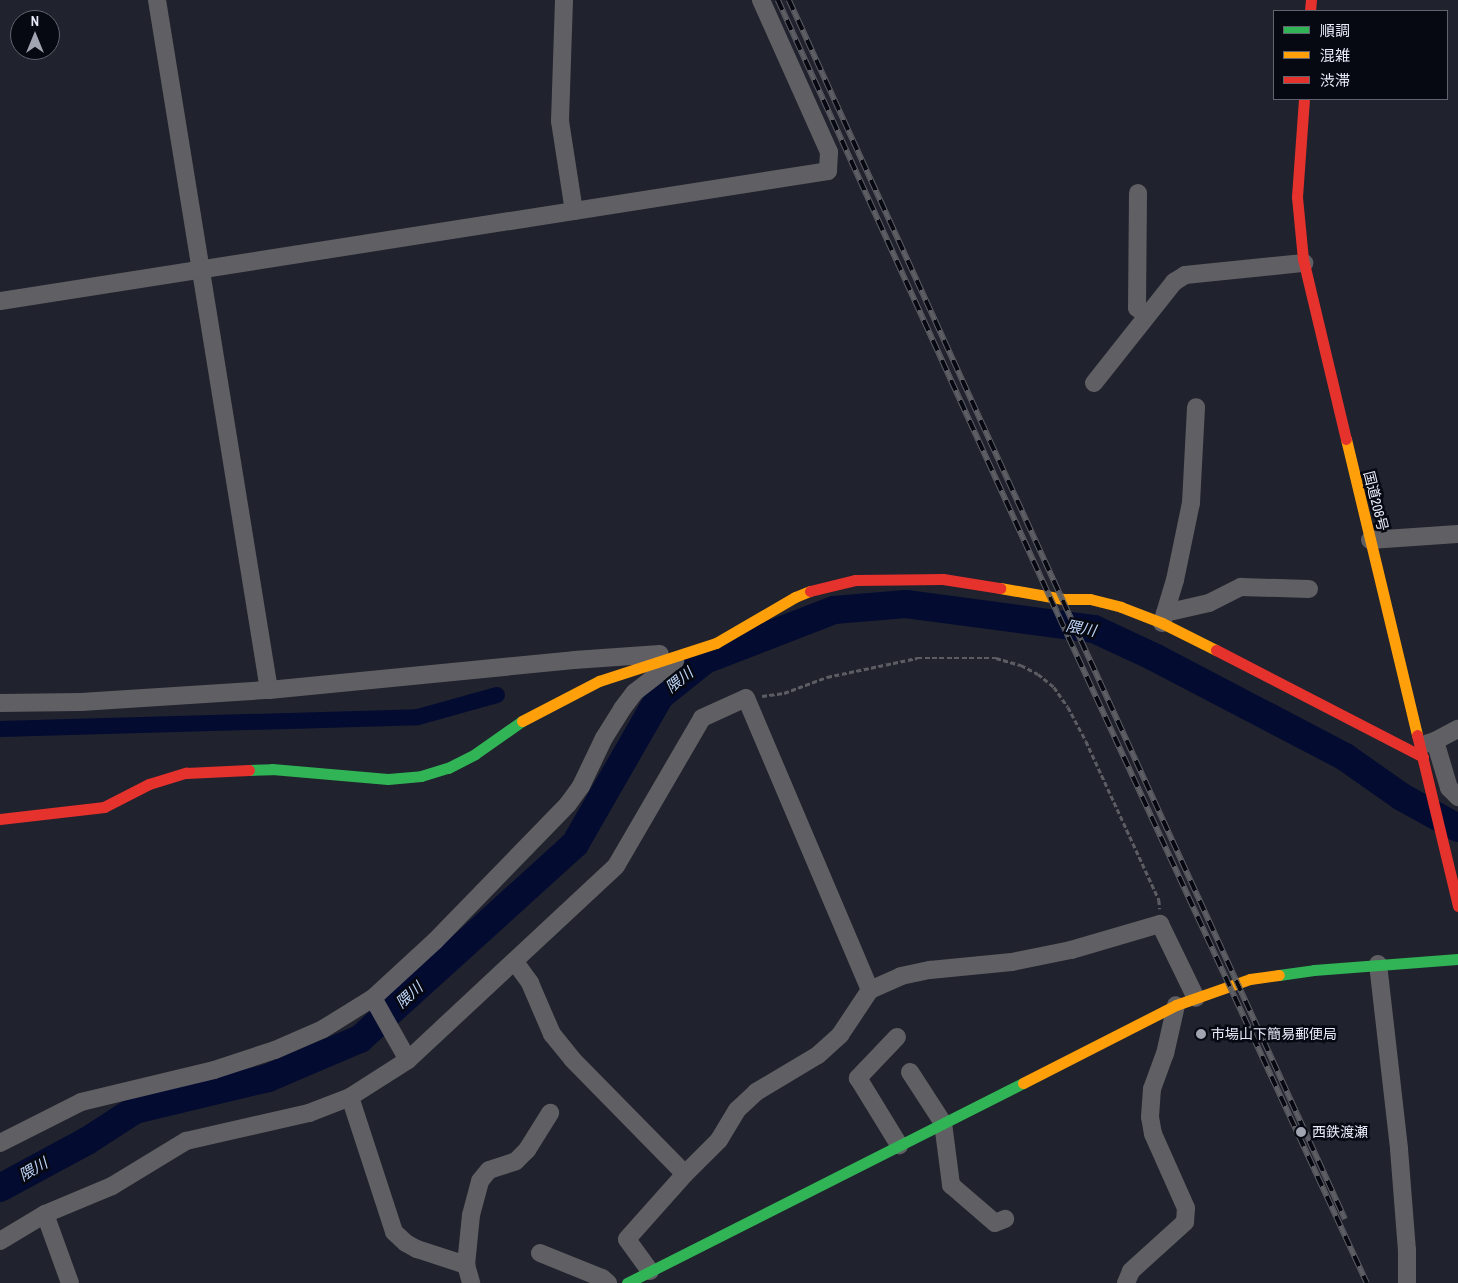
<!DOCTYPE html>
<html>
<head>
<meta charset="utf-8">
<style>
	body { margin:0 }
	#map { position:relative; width:1458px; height:1283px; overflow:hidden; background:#20222d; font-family:"Archivo Narrow","Noto Sans JP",sans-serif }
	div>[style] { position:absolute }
	.canal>* { height:16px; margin:-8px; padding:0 8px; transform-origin:8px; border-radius:8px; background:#030b31 }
	.river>* { height:28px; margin:-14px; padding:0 14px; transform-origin:14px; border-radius:14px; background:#030b31 }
	.path>* { height:2.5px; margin-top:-1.25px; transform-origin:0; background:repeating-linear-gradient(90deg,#5c5d63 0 5px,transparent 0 7.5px) }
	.street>* { height:18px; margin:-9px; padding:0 9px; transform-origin:9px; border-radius:9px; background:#605f63 }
	.fast>* { height:11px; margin:-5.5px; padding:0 5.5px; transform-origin:5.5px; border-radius:5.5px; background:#30b455 }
	.slow>* { height:11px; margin:-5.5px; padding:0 5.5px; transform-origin:5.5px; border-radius:5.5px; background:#ff9f0a }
	.jam>* { height:11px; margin:-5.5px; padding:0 5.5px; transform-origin:5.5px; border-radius:5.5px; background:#e5322d }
	.rail>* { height:5.5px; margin-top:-2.75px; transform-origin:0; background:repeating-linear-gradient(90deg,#070912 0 11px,#5c5e64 0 22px); box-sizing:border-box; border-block:1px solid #5c5e64 }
	.dots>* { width:14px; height:14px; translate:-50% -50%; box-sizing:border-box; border:2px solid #070912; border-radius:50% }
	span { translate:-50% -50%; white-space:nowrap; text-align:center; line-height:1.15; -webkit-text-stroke:5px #070912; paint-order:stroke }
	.street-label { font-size:14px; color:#e7ebfa }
	.poi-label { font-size:14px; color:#e7ebfa }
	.left { translate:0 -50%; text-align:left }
	.water-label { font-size:15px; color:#bfd6f9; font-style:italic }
	.legend { position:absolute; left:1273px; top:10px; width:175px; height:90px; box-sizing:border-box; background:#070912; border:1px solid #61636f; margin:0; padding:6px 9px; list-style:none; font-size:15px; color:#e7ebfa }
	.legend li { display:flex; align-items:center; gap:10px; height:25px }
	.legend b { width:25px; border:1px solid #61636f }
	.north { position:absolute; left:10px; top:10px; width:50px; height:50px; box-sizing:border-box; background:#070912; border:1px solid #61636f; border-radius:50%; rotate:0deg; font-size:14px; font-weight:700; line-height:20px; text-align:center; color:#e7ebfa }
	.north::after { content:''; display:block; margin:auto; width:18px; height:22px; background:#a1a5b2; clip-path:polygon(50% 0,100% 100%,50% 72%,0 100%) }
</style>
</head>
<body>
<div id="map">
	<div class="canal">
		<div style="left:0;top:729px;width:418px;rotate:-1.6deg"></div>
		<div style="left:418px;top:717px;width:82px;rotate:-15.6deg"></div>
	</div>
	<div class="river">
		<div style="left:0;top:1188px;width:99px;rotate:-28.4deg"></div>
		<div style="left:87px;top:1141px;width:57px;rotate:-32.9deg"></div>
		<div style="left:135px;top:1110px;width:137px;rotate:-13.5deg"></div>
		<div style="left:268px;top:1078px;width:100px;rotate:-23deg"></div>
		<div style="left:360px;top:1039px;width:290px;rotate:-42.2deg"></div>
		<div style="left:575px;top:844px;width:171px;rotate:-60.1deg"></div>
		<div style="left:660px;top:696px;width:58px;rotate:-38.7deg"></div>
		<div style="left:705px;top:660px;width:138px;rotate:-21.2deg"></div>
		<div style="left:834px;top:610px;width:72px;rotate:-4.8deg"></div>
		<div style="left:906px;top:604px;width:190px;rotate:7.6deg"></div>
		<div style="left:1094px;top:629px;width:66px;rotate:25deg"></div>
		<div style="left:1154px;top:657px;width:216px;rotate:27.6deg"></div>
		<div style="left:1345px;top:757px;width:70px;rotate:35.1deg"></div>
		<div style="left:1402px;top:797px;width:64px;rotate:29deg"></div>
	</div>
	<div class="path">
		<div style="left:762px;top:696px;width:22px;rotate:-8deg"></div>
		<div style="left:784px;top:693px;width:46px;rotate:-20.4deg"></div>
		<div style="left:827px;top:677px;width:92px;rotate:-11.9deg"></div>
		<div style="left:917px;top:658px;width:79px"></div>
		<div style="left:996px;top:658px;width:26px;rotate:16deg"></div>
		<div style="left:1021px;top:665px;width:19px;rotate:28deg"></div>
		<div style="left:1038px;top:674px;width:21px;rotate:39deg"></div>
		<div style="left:1054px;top:687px;width:24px;rotate:55deg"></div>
		<div style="left:1068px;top:707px;width:38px;rotate:62deg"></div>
		<div style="left:1086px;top:741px;width:175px;rotate:65.3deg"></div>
		<div style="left:1159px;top:900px;width:9px;rotate:84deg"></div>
	</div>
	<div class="street">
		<div style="left:157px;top:0;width:699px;rotate:80.78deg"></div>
		<div style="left:564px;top:0;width:121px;rotate:91.9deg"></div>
		<div style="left:560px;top:121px;width:91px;rotate:81.2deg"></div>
		<div style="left:1138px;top:193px;width:115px;rotate:90.5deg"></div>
		<div style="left:1137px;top:308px;width:12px;rotate:35deg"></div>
		<div style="left:0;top:301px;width:838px;rotate:-8.92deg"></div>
		<div style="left:828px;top:171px;width:19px;rotate:-87deg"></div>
		<div style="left:829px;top:152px;width:167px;rotate:-114.1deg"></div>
		<div style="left:1094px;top:383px;width:129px;rotate:-51.6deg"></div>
		<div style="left:1174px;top:282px;width:13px;rotate:-32deg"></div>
		<div style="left:1185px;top:275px;width:120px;rotate:-5.8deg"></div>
		<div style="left:1370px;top:540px;width:88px;rotate:-3.9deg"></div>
		<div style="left:1165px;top:613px;width:45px;rotate:-12.8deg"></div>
		<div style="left:1209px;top:603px;width:36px;rotate:-27deg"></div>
		<div style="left:1241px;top:587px;width:68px;rotate:1.7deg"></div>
		<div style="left:1162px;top:623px;width:45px;rotate:-73.2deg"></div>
		<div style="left:1175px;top:580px;width:79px;rotate:-78.3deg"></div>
		<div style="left:1191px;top:503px;width:96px;rotate:-87deg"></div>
		<div style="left:0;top:703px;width:81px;rotate:-0.7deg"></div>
		<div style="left:81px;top:702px;width:188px;rotate:-3.7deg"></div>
		<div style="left:269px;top:690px;width:306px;rotate:-5.6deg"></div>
		<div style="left:574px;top:660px;width:86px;rotate:-4deg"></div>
		<div style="left:1435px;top:741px;width:49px;rotate:73.4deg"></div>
		<div style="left:1449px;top:788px;width:13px;rotate:45deg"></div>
		<div style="left:1425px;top:744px;width:10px;rotate:-17deg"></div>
		<div style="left:1435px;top:741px;width:26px;rotate:-28deg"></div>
		<div style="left:515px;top:962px;width:26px;rotate:54deg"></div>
		<div style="left:530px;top:983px;width:56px;rotate:66.7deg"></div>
		<div style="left:552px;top:1034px;width:32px;rotate:51deg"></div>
		<div style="left:572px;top:1059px;width:161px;rotate:45.5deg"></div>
		<div style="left:1378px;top:964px;width:186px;rotate:83.5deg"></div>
		<div style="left:1399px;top:1149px;width:101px;rotate:85.5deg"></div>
		<div style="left:1407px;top:1250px;width:33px;rotate:90deg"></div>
		<div style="left:373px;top:998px;width:71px;rotate:60.6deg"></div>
		<div style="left:897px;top:1037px;width:57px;rotate:133.6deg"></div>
		<div style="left:858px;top:1078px;width:79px;rotate:58.5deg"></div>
		<div style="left:910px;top:1072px;width:61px;rotate:57.1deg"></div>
		<div style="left:943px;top:1123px;width:63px;rotate:82.6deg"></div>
		<div style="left:951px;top:1185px;width:58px;rotate:40.8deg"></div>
		<div style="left:995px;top:1223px;width:11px;rotate:-22deg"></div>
		<div style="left:350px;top:1097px;width:142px;rotate:71.9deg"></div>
		<div style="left:394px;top:1232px;width:16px;rotate:43deg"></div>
		<div style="left:406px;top:1243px;width:13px;rotate:29deg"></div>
		<div style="left:417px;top:1249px;width:52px;rotate:18.1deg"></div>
		<div style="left:466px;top:1265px;width:19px;rotate:74deg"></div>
		<div style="left:0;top:1143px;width:91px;rotate:-26.8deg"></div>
		<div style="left:81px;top:1102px;width:137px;rotate:-13.5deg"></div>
		<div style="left:214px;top:1070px;width:64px;rotate:-18.2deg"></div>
		<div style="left:275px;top:1050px;width:52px;rotate:-23.6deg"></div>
		<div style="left:323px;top:1029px;width:59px;rotate:-31.8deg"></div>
		<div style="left:373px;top:998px;width:84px;rotate:-42.6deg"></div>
		<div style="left:435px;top:941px;width:191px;rotate:-45.8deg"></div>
		<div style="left:568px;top:804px;width:22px;rotate:-54deg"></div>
		<div style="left:581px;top:786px;width:53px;rotate:-64.4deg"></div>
		<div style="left:604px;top:738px;width:34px;rotate:-58deg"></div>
		<div style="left:622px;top:709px;width:21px;rotate:-53deg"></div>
		<div style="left:635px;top:692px;width:51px;rotate:-37.8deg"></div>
		<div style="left:45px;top:1214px;width:73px;rotate:70.1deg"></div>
		<div style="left:0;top:1241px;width:52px;rotate:-31deg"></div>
		<div style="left:45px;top:1214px;width:73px;rotate:-22.7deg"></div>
		<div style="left:112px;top:1186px;width:87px;rotate:-31.3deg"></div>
		<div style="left:186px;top:1141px;width:126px;rotate:-12.8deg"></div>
		<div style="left:309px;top:1113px;width:44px;rotate:-21.3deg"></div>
		<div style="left:350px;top:1097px;width:69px;rotate:-32.5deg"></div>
		<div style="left:408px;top:1060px;width:284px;rotate:-43deg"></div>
		<div style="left:616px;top:866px;width:171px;rotate:-59.8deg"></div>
		<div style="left:702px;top:718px;width:48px;rotate:-24.4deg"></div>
		<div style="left:746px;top:698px;width:317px;rotate:67deg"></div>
		<div style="left:540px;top:1253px;width:67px;rotate:22deg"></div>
		<div style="left:602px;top:1278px;width:8px;rotate:40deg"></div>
		<div style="left:466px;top:1265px;width:50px;rotate:-84.3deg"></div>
		<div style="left:471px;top:1215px;width:35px;rotate:-75deg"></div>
		<div style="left:480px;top:1181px;width:14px;rotate:-51deg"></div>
		<div style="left:489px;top:1170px;width:28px;rotate:-18deg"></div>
		<div style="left:516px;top:1161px;width:16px;rotate:-45deg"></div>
		<div style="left:527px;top:1150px;width:44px;rotate:-58.1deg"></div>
		<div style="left:650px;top:1271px;width:39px;rotate:-126deg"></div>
		<div style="left:627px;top:1239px;width:87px;rotate:-48.3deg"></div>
		<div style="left:685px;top:1174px;width:48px;rotate:-45deg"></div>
		<div style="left:719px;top:1140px;width:35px;rotate:-59deg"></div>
		<div style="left:737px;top:1110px;width:26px;rotate:-43deg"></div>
		<div style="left:756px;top:1092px;width:72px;rotate:-30.8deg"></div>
		<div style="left:818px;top:1055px;width:30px;rotate:-42deg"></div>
		<div style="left:840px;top:1035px;width:54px;rotate:-56.3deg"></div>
		<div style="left:870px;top:990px;width:34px;rotate:-24deg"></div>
		<div style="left:901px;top:976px;width:30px;rotate:-12deg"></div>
		<div style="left:930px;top:970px;width:82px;rotate:-5.6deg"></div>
		<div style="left:1012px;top:962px;width:60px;rotate:-11.5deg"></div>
		<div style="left:1071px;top:950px;width:93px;rotate:-16.3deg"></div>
		<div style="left:1160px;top:924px;width:82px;rotate:64.1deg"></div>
		<div style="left:1126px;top:1283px;width:13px;rotate:-67deg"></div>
		<div style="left:1131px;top:1271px;width:73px;rotate:-42.2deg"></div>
		<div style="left:1185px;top:1222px;width:14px;rotate:-86deg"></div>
		<div style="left:1186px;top:1208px;width:81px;rotate:-114deg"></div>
		<div style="left:1153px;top:1134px;width:17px;rotate:-100deg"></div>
		<div style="left:1150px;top:1117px;width:28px;rotate:-86deg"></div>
		<div style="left:1152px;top:1089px;width:37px;rotate:-70deg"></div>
		<div style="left:1165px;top:1054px;width:50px;rotate:-77.3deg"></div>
	</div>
	<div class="fast">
		<div style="left:249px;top:770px;width:23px;rotate:-2deg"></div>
		<div style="left:272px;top:769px;width:116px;rotate:4.9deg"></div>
		<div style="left:388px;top:779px;width:33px;rotate:-5deg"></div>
		<div style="left:421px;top:776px;width:28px;rotate:-17deg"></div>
		<div style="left:448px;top:768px;width:30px;rotate:-27deg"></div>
		<div style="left:475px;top:754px;width:57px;rotate:-35.1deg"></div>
		<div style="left:1279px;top:975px;width:35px;rotate:-8deg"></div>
		<div style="left:1314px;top:970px;width:144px;rotate:-4.4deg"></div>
		<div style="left:627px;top:1283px;width:444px;rotate:-26.8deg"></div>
	</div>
	<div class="slow">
		<div style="left:1346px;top:439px;width:304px;rotate:76.5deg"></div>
		<div style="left:1000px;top:588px;width:64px;rotate:9.9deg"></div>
		<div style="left:1063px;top:599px;width:27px"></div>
		<div style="left:1090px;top:599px;width:32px;rotate:14deg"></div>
		<div style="left:1121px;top:607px;width:44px;rotate:21.3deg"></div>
		<div style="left:1162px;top:623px;width:60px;rotate:26.6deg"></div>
		<div style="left:522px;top:721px;width:87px;rotate:-27.5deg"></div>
		<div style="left:599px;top:681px;width:123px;rotate:-18deg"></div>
		<div style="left:716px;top:643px;width:91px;rotate:-30.2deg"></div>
		<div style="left:795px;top:597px;width:16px;rotate:-22deg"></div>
		<div style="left:1023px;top:1083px;width:172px;rotate:-27deg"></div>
		<div style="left:1176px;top:1005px;width:78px;rotate:-19.4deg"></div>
		<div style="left:1250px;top:979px;width:29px;rotate:-8deg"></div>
	</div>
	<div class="jam">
		<div style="left:1310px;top:11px;width:11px;rotate:-85deg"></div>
		<div style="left:1304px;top:99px;width:98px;rotate:94.1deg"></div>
		<div style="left:1297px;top:197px;width:62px;rotate:84.5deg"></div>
		<div style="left:1303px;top:259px;width:185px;rotate:76.6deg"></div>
		<div style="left:810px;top:591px;width:46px;rotate:-13.7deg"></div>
		<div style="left:855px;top:580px;width:88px;rotate:-0.7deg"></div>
		<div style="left:943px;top:579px;width:58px;rotate:9deg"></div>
		<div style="left:1216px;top:650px;width:233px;rotate:27.3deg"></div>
		<div style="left:1417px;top:735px;width:176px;rotate:76.5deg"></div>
		<div style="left:0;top:819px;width:105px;rotate:-6.6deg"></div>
		<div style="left:104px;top:807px;width:51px;rotate:-27.1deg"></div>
		<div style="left:149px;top:784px;width:39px;rotate:-17deg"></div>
		<div style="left:186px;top:773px;width:63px;rotate:-2.7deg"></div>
	</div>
	<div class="rail">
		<div style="left:778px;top:0;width:656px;rotate:65.51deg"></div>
		<div style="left:1050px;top:597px;width:756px;rotate:65.2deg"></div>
		<div style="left:789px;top:0;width:1340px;rotate:65.48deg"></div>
	</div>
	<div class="dots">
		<div style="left:1201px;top:1034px;background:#a1a5b2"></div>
		<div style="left:1301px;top:1132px;background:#a1a5b2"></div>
	</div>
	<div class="street-label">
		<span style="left:1376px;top:501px;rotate:76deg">国道208号</span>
	</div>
	<div class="poi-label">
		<span class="left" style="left:1211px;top:1034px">市場山下簡易郵便局</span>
		<span class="left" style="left:1312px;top:1132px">西鉄渡瀬</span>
	</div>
	<div class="water-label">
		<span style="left:1081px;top:628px;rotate:11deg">隈川</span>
		<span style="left:679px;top:680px;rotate:-39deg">隈川</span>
		<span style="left:409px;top:995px;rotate:-42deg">隈川</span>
		<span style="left:33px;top:1169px;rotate:-30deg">隈川</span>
	</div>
	<ul class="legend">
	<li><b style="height:6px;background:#30b455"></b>順調</li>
	<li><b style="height:6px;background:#ff9f0a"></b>混雑</li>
	<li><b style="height:6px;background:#e5322d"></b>渋滞</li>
	</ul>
	<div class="north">N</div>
</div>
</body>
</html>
